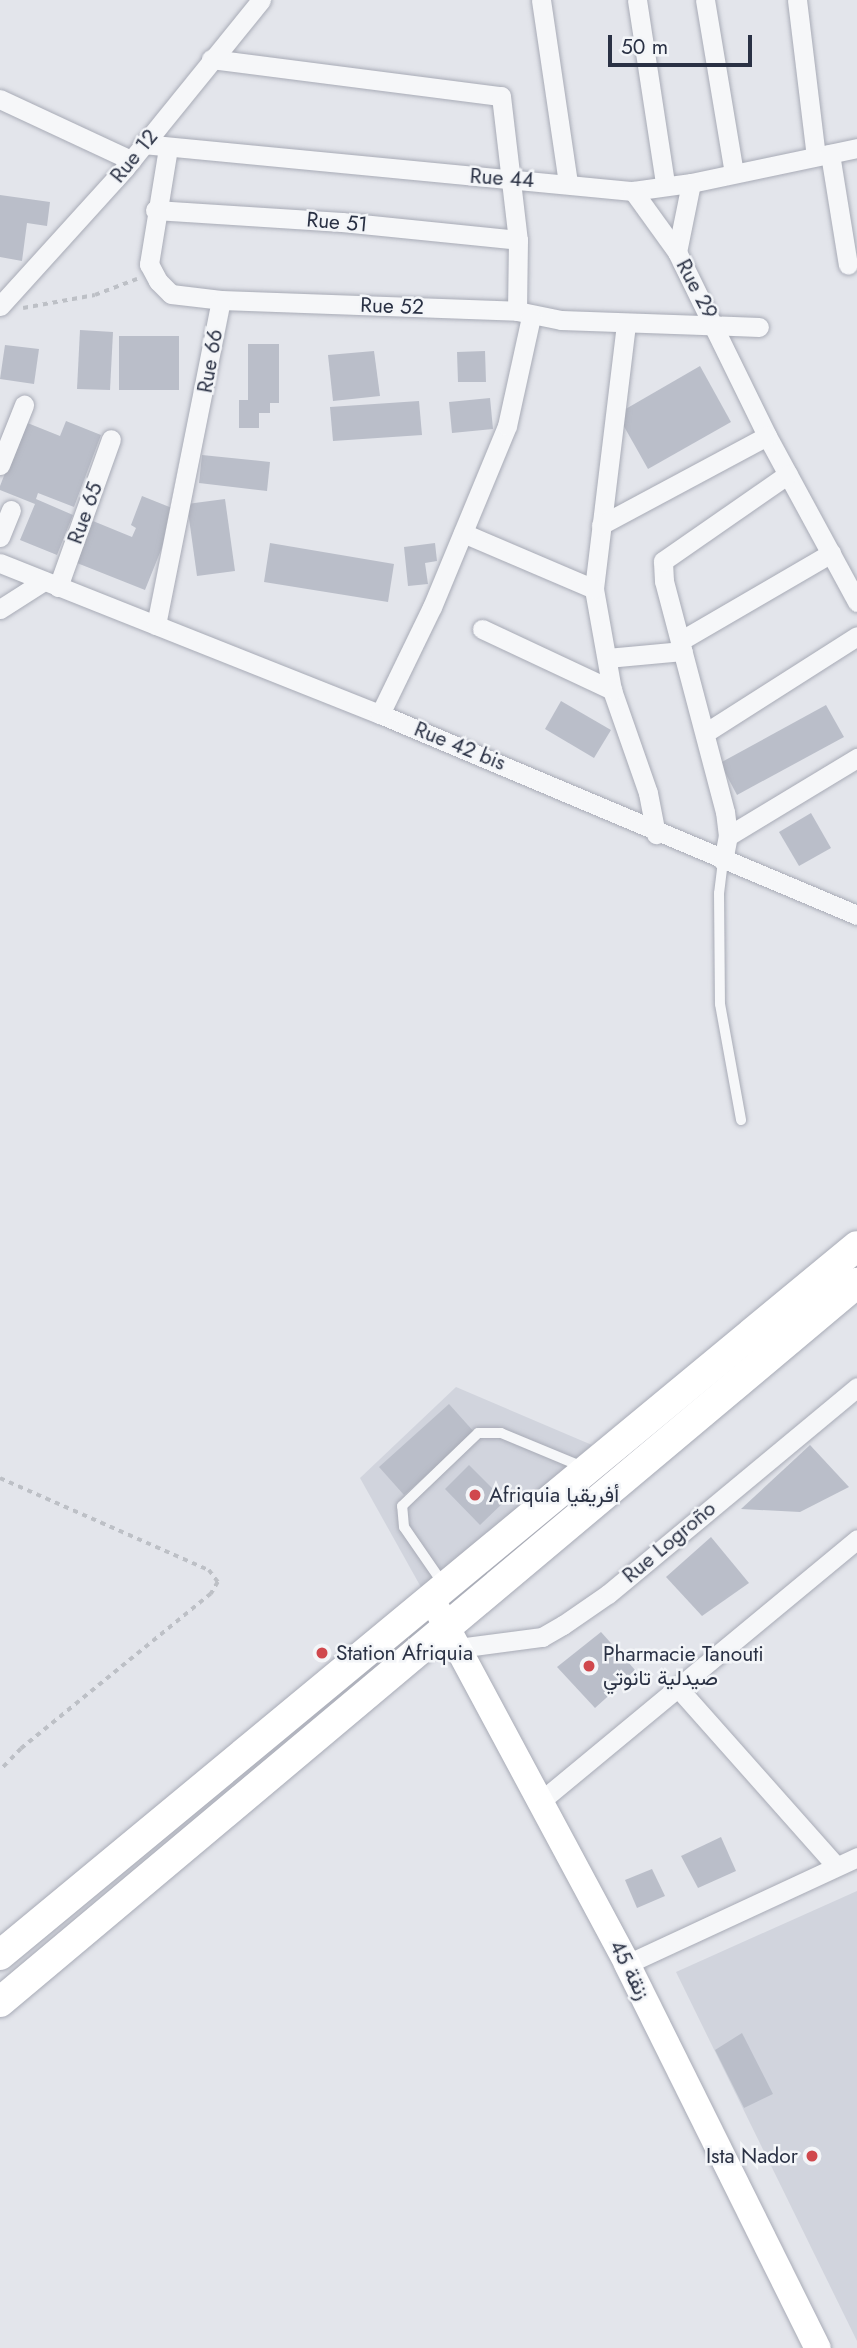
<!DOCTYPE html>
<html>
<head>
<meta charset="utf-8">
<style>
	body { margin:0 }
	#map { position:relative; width:857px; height:2348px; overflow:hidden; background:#e3e5eb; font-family:Jost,Vazirmatn,sans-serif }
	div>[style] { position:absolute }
	.built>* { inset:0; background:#d1d4dd }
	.building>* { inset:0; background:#babec9 }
	.path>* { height:3.5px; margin-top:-1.75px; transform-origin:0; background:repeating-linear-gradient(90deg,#bdc0c6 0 5px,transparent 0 10px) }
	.roads { filter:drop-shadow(0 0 2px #a8abb6) drop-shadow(0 0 2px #a8abb6) }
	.lane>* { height:10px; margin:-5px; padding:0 5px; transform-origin:5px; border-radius:5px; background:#f6f7f9 }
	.street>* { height:19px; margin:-9.5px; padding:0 9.5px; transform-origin:9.5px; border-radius:9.5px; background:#f6f7f9 }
	.secondary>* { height:26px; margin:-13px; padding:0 13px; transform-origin:13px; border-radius:13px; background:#fff }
	.primary>* { height:30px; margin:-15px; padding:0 15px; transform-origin:15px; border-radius:15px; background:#fff }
	.dots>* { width:19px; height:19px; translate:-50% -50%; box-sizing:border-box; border:4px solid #f3f5f8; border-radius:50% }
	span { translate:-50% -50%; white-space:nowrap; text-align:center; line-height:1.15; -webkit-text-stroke:5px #f3f5f8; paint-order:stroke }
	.street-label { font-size:21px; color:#2a3144 }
	.poi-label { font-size:21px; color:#2a3144 }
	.left { translate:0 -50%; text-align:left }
	.right { translate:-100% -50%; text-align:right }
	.scale { position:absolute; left:608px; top:35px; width:144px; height:32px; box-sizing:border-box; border:4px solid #2a3144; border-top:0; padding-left:9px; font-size:21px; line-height:24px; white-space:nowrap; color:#2a3144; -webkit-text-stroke:5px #f3f5f8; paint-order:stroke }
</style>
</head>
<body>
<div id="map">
	<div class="built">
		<div style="clip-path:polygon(456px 1387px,592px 1445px,422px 1589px,360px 1478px)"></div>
		<div style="clip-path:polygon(857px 1891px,857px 2341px,676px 1972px)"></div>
	</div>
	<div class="building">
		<div style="clip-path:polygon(0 195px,50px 202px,47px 226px,27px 223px,22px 261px,0 257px)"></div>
		<div style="clip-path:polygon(80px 330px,113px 332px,110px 390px,77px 389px)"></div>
		<div style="clip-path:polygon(119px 336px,179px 336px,179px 390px,119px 390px)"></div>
		<div style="clip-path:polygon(248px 344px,279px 344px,279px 403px,270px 403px,270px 413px,259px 413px,259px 428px,239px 428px,239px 400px,248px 400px)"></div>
		<div style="clip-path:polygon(5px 345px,39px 349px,34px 384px,0 379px)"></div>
		<div style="clip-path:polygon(374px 351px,380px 396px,333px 401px,328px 355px)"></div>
		<div style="clip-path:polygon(485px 351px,486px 382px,458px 382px,457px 352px)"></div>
		<div style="clip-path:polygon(700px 366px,731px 422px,648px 469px,617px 414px)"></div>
		<div style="clip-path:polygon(490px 398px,493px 429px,452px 433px,449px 402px)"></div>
		<div style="clip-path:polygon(419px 401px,422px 435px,333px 441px,330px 407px)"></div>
		<div style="clip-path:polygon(66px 421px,101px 435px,74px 507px,38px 493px,36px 499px,73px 515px,57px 555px,20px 540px,35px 504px,0 490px,0 486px,25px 422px,60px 436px)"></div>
		<div style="clip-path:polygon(202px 455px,270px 462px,267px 491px,199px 483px)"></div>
		<div style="clip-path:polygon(142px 496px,177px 510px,145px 590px,77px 563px,93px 521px,132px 537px,136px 528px,131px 525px)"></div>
		<div style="clip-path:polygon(225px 499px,235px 571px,197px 576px,187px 504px)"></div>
		<div style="clip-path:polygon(270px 543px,394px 564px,388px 602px,264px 582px)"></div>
		<div style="clip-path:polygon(435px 543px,437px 561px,425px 563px,428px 584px,408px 586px,404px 547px)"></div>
		<div style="clip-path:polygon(561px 701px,611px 730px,594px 758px,545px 729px)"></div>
		<div style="clip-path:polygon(826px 705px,844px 737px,737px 795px,720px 763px)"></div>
		<div style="clip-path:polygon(811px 813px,831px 848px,799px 866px,779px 832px)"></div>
		<div style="clip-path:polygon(449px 1404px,475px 1433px,404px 1495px,379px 1467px)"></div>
		<div style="clip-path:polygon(810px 1445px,849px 1487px,800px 1512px,741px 1509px)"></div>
		<div style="clip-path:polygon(469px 1465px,505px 1501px,480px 1525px,445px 1489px)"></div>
		<div style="clip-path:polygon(711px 1537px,749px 1583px,702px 1616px,666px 1577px)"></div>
		<div style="clip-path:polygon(601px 1632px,636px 1671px,595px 1708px,557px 1667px)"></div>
		<div style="clip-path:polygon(721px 1837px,736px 1871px,698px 1888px,681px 1856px)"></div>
		<div style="clip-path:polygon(652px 1869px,665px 1896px,637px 1908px,625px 1880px)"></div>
		<div style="clip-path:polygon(742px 2033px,773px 2094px,744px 2108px,715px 2050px)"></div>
	</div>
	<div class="path">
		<div style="left:23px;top:308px;width:73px;rotate:-10.2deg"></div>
		<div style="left:95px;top:295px;width:45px;rotate:-20.9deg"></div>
		<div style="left:0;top:1478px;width:228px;rotate:23.8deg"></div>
		<div style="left:209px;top:1570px;width:15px;rotate:53deg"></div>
		<div style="left:218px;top:1582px;width:14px;rotate:120deg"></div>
		<div style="left:211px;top:1594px;width:245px;rotate:140.8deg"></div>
		<div style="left:21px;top:1749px;width:30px;rotate:134deg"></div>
	</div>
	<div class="roads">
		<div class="lane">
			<div style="left:723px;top:861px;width:32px;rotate:97deg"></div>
			<div style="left:719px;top:893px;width:111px;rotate:89.5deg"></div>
			<div style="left:720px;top:1004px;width:118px;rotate:79.7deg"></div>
			<div style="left:444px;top:1585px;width:70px;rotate:-124.6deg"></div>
			<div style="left:404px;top:1527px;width:21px;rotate:-95deg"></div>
			<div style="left:402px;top:1506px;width:105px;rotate:-43.8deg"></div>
			<div style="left:478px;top:1433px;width:23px"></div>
			<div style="left:501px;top:1433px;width:89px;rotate:22.5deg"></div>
		</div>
		<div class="street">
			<div style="left:541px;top:0;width:185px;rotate:81.6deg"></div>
			<div style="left:637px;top:0;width:186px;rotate:81.3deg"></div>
			<div style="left:705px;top:0;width:175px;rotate:80.5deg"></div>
			<div style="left:797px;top:0;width:157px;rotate:83.1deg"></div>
			<div style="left:211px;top:59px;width:292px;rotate:7.3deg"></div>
			<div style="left:501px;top:96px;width:145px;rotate:83.3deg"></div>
			<div style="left:518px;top:240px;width:71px;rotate:90.8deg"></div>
			<div style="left:0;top:99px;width:145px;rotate:25deg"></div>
			<div style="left:143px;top:144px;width:492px;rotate:5.5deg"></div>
			<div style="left:633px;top:191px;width:59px;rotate:-7.9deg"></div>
			<div style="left:691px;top:183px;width:170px;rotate:-11.9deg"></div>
			<div style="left:168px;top:148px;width:118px;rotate:99.3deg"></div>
			<div style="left:149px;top:264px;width:19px;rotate:62deg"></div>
			<div style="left:158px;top:281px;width:18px;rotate:45deg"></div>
			<div style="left:171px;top:294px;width:50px;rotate:6.8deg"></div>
			<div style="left:221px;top:300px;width:296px;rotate:2.1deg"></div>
			<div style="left:517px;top:311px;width:45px;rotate:11.6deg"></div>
			<div style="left:561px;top:320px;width:198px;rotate:2deg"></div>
			<div style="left:830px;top:154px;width:112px;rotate:80.8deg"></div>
			<div style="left:633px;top:191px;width:75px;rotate:54.2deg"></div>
			<div style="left:677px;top:252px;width:205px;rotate:63.9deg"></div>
			<div style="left:767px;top:436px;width:189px;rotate:61.5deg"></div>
			<div style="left:155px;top:210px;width:187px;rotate:3.7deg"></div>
			<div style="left:342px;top:222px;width:177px;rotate:5.8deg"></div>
			<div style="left:677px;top:252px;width:70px;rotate:-78.5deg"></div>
			<div style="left:0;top:306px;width:186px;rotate:-47.8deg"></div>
			<div style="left:125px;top:168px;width:216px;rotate:-51deg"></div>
			<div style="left:626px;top:324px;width:267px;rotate:96.9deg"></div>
			<div style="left:594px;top:589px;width:103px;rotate:79.9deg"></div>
			<div style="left:612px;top:690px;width:109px;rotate:70.7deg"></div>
			<div style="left:648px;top:793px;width:42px;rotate:79deg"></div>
			<div style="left:0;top:465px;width:65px;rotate:-68.2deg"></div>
			<div style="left:601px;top:525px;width:188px;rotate:-28.2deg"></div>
			<div style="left:463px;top:533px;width:142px;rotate:23.1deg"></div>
			<div style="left:0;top:537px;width:29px;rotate:-68deg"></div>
			<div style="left:0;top:563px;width:409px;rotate:21.7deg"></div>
			<div style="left:380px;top:714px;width:518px;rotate:22.85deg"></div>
			<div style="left:58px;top:587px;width:157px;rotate:-70.3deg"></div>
			<div style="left:0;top:609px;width:52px;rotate:-32.5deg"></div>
			<div style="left:156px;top:625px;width:331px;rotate:-78.7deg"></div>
			<div style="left:482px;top:629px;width:144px;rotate:25.1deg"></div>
			<div style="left:680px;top:641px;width:175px;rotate:-30.2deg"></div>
			<div style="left:607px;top:658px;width:76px;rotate:-5.3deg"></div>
			<div style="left:380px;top:714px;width:119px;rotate:-64.1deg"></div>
			<div style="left:432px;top:607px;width:196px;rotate:-67.5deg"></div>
			<div style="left:507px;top:426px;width:112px;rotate:-77.6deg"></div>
			<div style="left:705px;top:733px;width:180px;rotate:-32.5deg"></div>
			<div style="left:728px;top:836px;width:151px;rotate:-31.2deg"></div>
			<div style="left:723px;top:861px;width:25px;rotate:-79deg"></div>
			<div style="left:728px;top:836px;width:24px;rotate:-97deg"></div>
			<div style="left:725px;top:812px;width:239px;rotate:-104.8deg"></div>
			<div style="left:664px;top:581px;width:20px;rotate:-93deg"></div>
			<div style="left:663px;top:561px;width:152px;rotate:-34.8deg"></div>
			<div style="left:458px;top:1648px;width:85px;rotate:-7.5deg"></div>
			<div style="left:542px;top:1637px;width:24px;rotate:-30deg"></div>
			<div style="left:563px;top:1625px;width:55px;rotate:-34.6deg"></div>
			<div style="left:608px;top:1594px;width:324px;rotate:-39.7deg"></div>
			<div style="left:679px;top:1689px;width:235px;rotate:48.4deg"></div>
			<div style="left:542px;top:1800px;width:409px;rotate:-39.6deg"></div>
			<div style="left:627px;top:1964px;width:254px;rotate:-24.9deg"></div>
		</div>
		<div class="secondary">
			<div style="left:437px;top:1609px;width:403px;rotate:61.8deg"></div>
			<div style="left:627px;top:1964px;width:429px;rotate:63.6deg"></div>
		</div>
		<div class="primary">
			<div style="left:0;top:1955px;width:1112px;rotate:-39.6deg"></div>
			<div style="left:0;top:2002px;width:1119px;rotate:-40deg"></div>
		</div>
	</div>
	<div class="dots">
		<div style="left:475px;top:1495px;background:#d0484d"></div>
		<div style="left:322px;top:1653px;background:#d0484d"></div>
		<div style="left:589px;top:1666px;background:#d0484d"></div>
		<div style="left:812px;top:2156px;background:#d0484d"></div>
	</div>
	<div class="street-label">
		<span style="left:134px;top:156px;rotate:-51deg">Rue 12</span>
		<span style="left:502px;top:178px;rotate:4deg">Rue 44</span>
		<span style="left:337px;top:222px;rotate:5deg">Rue 51</span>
		<span style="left:697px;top:289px;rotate:62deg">Rue 29</span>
		<span style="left:392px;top:306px;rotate:2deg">Rue 52</span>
		<span style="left:210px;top:361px;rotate:-80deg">Rue 66</span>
		<span style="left:85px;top:513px;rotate:-70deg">Rue 65</span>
		<span style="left:460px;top:746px;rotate:22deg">Rue 42 bis</span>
		<span style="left:669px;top:1542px;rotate:-40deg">Rue Logroño</span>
		<span style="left:630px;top:1970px;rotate:63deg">زنقة 45</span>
	</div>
	<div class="poi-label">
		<span class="left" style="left:489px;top:1495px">Afriquia أفريقيا</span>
		<span class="left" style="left:336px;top:1653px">Station Afriquia</span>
		<span class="left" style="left:603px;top:1666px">Pharmacie Tanouti<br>صيدلية تانوتي</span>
		<span class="right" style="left:798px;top:2156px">Ista Nador</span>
	</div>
	<div class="scale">50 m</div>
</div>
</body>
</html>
